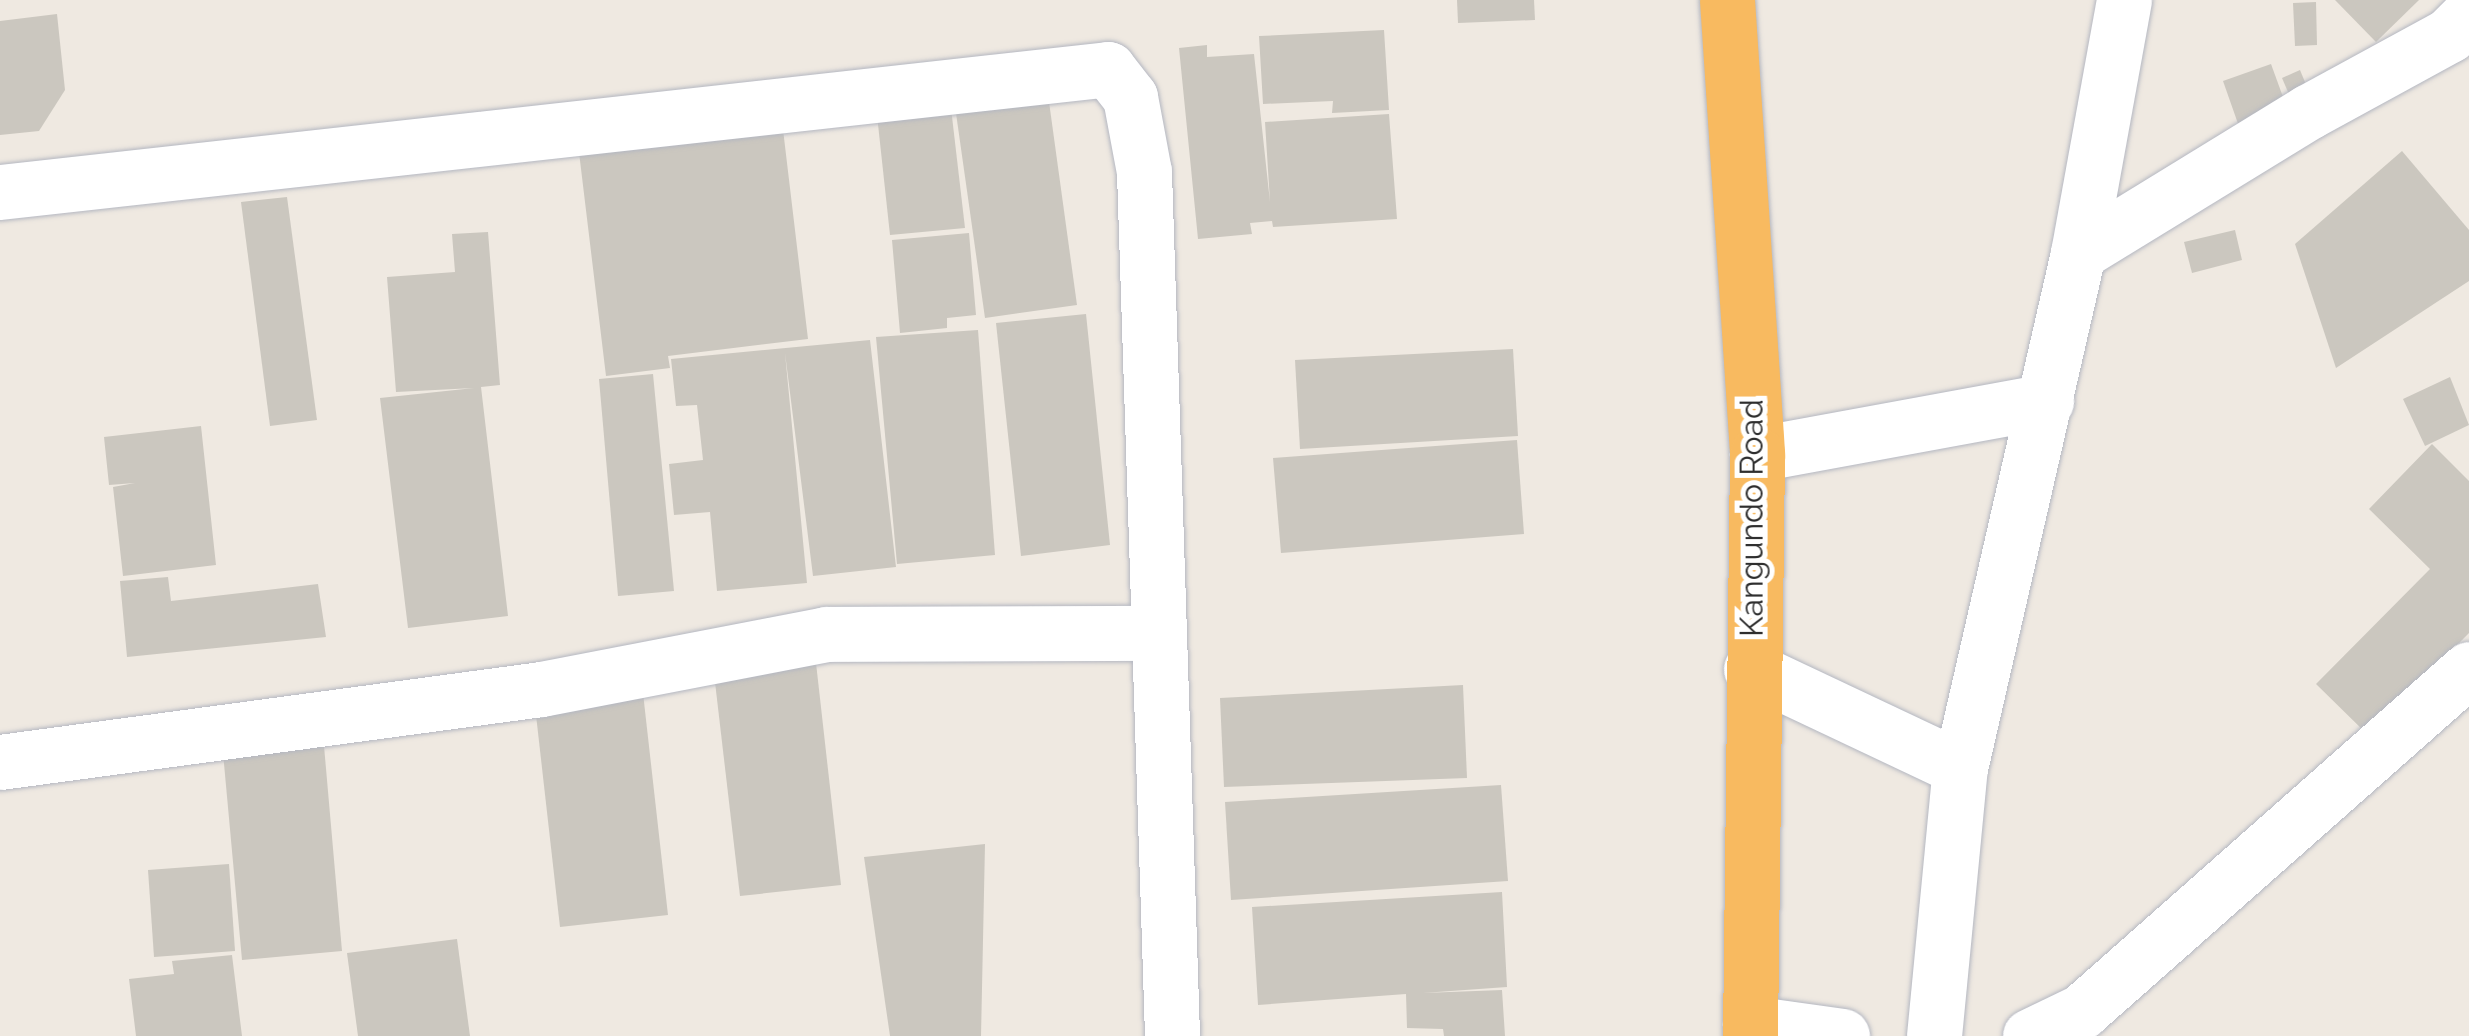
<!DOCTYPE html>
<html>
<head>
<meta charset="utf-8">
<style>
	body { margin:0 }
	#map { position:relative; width:2469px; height:1036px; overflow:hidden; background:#efe9e1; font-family:Raleway,sans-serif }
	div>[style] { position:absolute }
	.building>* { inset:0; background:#cbc7bf }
	.roads { filter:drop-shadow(0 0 2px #b4b7c1) drop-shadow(0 0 2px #b4b7c1) }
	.minor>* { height:55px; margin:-27.5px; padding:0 27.5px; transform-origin:27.5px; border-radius:27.5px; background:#fff }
	.trunk>* { height:55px; margin:-27.5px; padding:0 27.5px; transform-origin:27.5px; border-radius:27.5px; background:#f8ba60 }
	span { translate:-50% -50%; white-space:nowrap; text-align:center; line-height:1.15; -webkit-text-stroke:10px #fff; paint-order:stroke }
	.street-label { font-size:32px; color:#2e2e2e }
</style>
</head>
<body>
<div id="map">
	<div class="building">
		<div style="clip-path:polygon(1457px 0,1534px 0,1535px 20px,1458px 23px)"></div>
		<div style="clip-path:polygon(2335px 0,2419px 0,2376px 42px)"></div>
		<div style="clip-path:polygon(2316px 2px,2317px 45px,2295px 46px,2293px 3px)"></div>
		<div style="clip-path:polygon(57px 14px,65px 90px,39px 131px,0 135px,0 21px)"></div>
		<div style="clip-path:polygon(1384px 30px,1389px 110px,1332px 113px,1333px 101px,1263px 104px,1259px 36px)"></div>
		<div style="clip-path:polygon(1207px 45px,1207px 57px,1254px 54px,1270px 202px,1265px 122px,1389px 114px,1397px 219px,1273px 227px,1272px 221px,1250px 223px,1252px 234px,1198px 239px,1179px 48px)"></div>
		<div style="clip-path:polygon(2271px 64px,2291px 119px,2242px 135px,2223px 81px)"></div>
		<div style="clip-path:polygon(2300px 70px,2312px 99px,2294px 106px,2282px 78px)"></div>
		<div style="clip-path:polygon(1046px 80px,1077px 305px,985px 318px,953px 92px)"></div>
		<div style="clip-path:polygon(951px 108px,965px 228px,890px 235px,877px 115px)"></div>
		<div style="clip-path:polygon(782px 121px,808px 339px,668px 356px,670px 368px,606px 376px,578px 144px)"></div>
		<div style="clip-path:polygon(2402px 151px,2469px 230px,2469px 281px,2336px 368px,2295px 244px)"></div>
		<div style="clip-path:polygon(287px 197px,317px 420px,270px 426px,241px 202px)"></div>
		<div style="clip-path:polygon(2235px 230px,2242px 260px,2192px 273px,2184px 242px)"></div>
		<div style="clip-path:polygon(488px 232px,500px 385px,481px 387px,508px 616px,408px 628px,380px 398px,474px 388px,396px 392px,387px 277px,455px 272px,452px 234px)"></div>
		<div style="clip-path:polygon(969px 233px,976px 315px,947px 318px,947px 328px,900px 333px,892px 240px)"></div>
		<div style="clip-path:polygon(1086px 314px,1110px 545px,1021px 556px,996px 323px)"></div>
		<div style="clip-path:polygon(978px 330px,995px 555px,897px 564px,876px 337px)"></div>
		<div style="clip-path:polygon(870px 340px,896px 567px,813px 576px,785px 353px,807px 583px,717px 591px,710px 512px,674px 515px,669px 464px,703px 460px,697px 405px,676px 406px,671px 359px)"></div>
		<div style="clip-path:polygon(1513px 349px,1518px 436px,1300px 449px,1295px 360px)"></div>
		<div style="clip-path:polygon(653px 374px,674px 591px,618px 596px,599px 379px)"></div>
		<div style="clip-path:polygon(2450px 377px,2469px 425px,2425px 446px,2403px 399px)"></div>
		<div style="clip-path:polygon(201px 426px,216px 565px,123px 576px,113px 487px,135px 483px,109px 485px,104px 437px)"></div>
		<div style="clip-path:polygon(1517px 440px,1524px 534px,1281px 553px,1273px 458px)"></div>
		<div style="clip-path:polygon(2432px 444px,2469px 481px,2469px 633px,2368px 735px,2316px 684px,2430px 569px,2369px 509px)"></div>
		<div style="clip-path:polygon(168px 577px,171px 601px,318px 584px,326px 637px,127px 657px,120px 581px)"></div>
		<div style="clip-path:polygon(815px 654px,841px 885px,740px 896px,713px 665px)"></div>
		<div style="clip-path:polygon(1463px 685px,1467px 778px,1224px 787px,1220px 698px)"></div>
		<div style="clip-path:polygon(643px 693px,668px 915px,560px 927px,535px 706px)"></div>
		<div style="clip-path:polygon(322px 723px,342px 951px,242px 960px,221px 731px)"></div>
		<div style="clip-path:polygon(1501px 785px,1508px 881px,1231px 900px,1225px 802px)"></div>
		<div style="clip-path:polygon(985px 844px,981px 1036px,890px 1036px,864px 857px)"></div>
		<div style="clip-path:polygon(229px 864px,235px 951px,154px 957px,148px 870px)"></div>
		<div style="clip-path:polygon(1502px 892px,1507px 987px,1423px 993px,1502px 990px,1505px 1036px,1444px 1036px,1443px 1029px,1407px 1028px,1406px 994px,1258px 1005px,1252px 907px)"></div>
		<div style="clip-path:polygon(457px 939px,470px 1036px,358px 1036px,347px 953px)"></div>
		<div style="clip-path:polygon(232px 955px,242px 1036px,136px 1036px,129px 979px,174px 974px,172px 961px)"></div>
	</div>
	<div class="roads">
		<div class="minor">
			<div style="left:0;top:192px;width:1115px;rotate:-6.33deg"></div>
			<div style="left:1108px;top:69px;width:36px;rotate:52deg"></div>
			<div style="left:1130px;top:97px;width:76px;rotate:79.4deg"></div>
			<div style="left:1144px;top:172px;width:864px;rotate:88.14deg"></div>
			<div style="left:2078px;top:253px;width:270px;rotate:-31.5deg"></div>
			<div style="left:2308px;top:112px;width:161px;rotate:-28.6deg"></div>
			<div style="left:2449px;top:35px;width:28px;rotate:-45deg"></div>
			<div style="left:1757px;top:454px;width:294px;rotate:-10.4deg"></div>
			<div style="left:1751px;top:669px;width:231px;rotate:25.3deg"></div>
			<div style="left:0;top:762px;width:546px;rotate:-7.68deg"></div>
			<div style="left:541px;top:689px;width:290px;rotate:-10.9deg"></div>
			<div style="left:826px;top:634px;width:331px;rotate:-0.2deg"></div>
			<div style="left:1750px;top:1023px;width:93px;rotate:8deg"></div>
			<div style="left:1934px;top:1036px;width:269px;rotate:-84.5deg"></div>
			<div style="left:1960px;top:768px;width:528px;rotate:-77.09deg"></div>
			<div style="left:2078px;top:253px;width:257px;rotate:-79.7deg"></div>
			<div style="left:2030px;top:1036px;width:58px;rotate:-25.7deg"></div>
			<div style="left:2082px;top:1011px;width:516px;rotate:-41.47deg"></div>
		</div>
		<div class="trunk">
			<div style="left:1727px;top:0;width:455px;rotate:86.2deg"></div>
			<div style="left:1757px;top:454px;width:582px;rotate:90.69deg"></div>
		</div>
	</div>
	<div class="street-label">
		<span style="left:1752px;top:518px;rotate:-90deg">Kangundo Road</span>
	</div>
</div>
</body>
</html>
